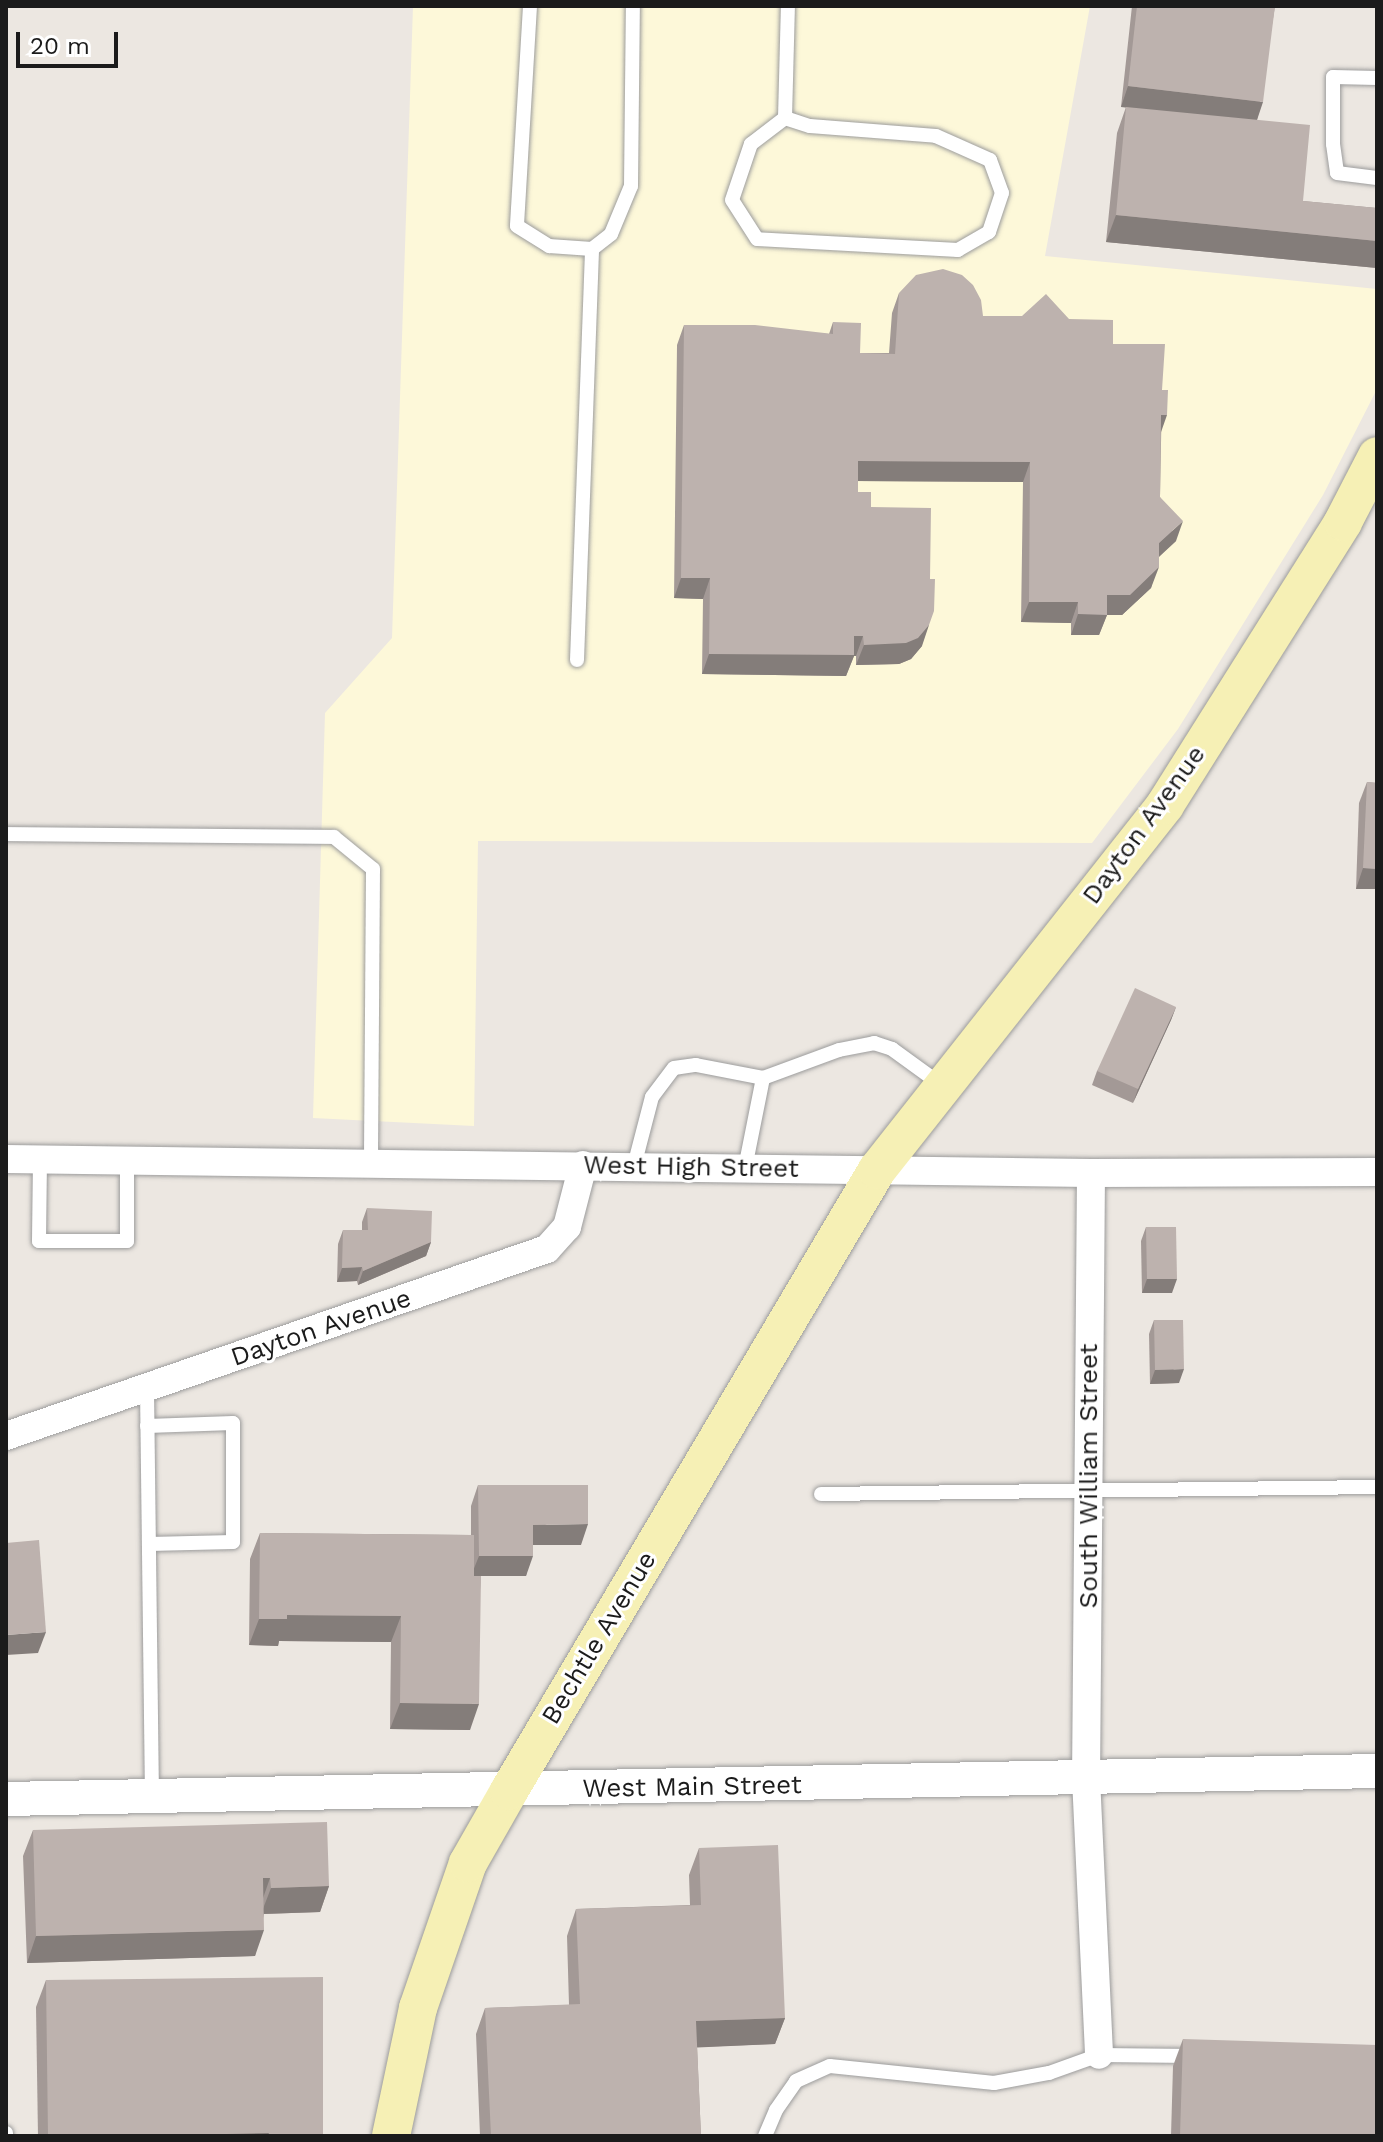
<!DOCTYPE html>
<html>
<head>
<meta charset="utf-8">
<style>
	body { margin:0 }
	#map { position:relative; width:1383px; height:2142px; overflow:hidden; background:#ece7e1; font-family:"Work Sans",sans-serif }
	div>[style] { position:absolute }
	.education>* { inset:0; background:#fdf8d9 }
	.roads { filter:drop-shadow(0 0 2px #9c9c9c) drop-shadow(0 0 2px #9c9c9c) }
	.service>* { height:14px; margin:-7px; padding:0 7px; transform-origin:7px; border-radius:7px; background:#fff }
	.minor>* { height:28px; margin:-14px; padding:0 14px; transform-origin:14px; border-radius:14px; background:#fff }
	.tertiary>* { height:34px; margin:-17px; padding:0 17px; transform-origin:17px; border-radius:17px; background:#fff }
	.secondary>* { height:38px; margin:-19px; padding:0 19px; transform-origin:19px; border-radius:19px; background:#f6f0b5 }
	.wall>* { inset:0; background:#a39996 }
	.shaded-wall>* { inset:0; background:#847d7a }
	.building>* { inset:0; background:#bdb2ae }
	span { translate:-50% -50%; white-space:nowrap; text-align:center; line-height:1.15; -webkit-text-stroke:6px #fff; paint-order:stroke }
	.street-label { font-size:26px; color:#1b1b1b }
	.frame { position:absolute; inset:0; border:8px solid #1b1b1b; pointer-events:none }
	.scale { position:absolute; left:16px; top:32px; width:102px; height:36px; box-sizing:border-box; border:4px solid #1b1b1b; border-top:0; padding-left:10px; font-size:24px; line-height:28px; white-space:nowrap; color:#1b1b1b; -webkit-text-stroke:6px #fff; paint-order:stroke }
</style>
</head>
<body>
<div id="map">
	<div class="education">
		<div style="clip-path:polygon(413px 6px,1090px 6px,1045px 256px,1377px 289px,1377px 389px,1323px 495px,1178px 729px,1092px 843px,478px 841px,474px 1126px,313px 1118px,325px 713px,392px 638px)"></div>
	</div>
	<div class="roads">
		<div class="service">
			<div style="left:530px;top:6px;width:220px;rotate:93.4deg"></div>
			<div style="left:517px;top:226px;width:38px;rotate:32deg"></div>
			<div style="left:549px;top:246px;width:43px;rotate:4deg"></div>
			<div style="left:592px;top:249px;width:24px;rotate:-38deg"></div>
			<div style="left:611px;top:234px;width:52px;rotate:-67.4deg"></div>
			<div style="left:631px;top:186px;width:180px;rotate:-89.4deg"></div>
			<div style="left:1377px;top:78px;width:44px;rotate:-178.7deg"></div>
			<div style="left:1333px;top:77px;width:67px;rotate:90deg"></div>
			<div style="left:1333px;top:144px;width:29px;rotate:82deg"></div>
			<div style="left:1337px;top:173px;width:40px;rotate:7.1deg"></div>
			<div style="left:785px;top:118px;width:26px;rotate:18deg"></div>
			<div style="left:810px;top:126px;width:126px;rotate:4.5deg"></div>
			<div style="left:936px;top:136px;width:59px;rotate:24deg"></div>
			<div style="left:990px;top:160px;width:35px;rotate:70deg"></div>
			<div style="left:1002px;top:193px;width:41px;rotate:108.4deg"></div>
			<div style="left:989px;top:232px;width:36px;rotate:150deg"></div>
			<div style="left:958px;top:250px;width:201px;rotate:-176.9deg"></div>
			<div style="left:757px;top:239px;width:46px;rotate:-122.7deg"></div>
			<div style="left:732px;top:200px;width:59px;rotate:-71.3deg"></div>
			<div style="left:751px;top:144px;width:43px;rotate:-37.4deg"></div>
			<div style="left:785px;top:118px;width:112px;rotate:-88.5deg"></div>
			<div style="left:577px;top:660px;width:411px;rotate:-87.9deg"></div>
			<div style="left:6px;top:834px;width:328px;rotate:0.5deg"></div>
			<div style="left:334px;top:837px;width:50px;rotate:39.4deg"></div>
			<div style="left:373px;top:869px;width:294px;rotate:90.4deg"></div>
			<div style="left:40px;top:1159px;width:82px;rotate:90.7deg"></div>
			<div style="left:39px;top:1241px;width:88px"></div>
			<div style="left:127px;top:1241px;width:79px;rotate:-90deg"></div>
			<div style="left:634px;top:1166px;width:71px;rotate:-75.4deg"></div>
			<div style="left:652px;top:1097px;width:36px;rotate:-53deg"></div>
			<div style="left:674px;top:1068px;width:22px;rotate:-8deg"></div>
			<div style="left:696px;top:1065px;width:68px;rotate:11deg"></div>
			<div style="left:763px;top:1078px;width:81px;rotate:-20.2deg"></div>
			<div style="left:839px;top:1050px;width:36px;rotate:-11deg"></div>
			<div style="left:874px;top:1043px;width:19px;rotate:18deg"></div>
			<div style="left:892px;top:1049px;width:63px;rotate:36deg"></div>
			<div style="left:745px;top:1168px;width:92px;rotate:-78.7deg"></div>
			<div style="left:147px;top:1389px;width:408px;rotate:89.3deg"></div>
			<div style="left:147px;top:1426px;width:86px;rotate:-2deg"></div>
			<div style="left:233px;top:1423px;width:119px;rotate:90deg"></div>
			<div style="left:233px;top:1542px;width:84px;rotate:178.6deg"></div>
			<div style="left:821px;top:1494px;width:556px;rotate:-0.72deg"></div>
			<div style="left:6px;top:2133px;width:3px;rotate:90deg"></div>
			<div style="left:765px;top:2136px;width:28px;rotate:-67deg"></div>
			<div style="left:776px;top:2110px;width:35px;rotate:-55deg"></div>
			<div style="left:796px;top:2081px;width:37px;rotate:-24deg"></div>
			<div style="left:830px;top:2066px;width:165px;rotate:5.9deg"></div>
			<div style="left:994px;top:2083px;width:56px;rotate:-10.3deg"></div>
			<div style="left:1049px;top:2073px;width:53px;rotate:-19.8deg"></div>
			<div style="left:1099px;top:2055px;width:94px;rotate:0.6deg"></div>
		</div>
		<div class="minor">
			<div style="left:6px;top:1159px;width:1085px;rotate:0.74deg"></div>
			<div style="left:1091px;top:1173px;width:286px;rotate:-0.2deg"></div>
			<div style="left:1091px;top:1173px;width:605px;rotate:90.47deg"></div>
			<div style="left:1086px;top:1778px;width:277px;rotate:87.3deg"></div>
			<div style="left:6px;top:1436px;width:572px;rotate:-19.07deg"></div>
			<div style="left:547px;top:1249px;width:30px;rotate:-48deg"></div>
			<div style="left:567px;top:1227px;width:64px;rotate:-75.5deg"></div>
		</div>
		<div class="tertiary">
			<div style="left:6px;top:1799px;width:1371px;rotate:-1.17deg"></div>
		</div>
		<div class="secondary">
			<div style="left:391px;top:2136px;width:131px;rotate:-78.1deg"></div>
			<div style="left:418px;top:2008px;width:153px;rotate:-71deg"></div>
			<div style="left:468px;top:1863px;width:83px;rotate:-60.3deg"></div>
			<div style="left:509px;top:1791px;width:722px;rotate:-59.35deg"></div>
			<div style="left:877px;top:1170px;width:465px;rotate:-51.7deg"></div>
			<div style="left:1165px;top:805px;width:334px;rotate:-57.8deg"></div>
			<div style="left:1343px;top:522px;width:74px;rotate:-62.7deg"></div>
		</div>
	</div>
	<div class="wall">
		<div style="clip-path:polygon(1132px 6px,1275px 6px,1257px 120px,1303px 201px,1377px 208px,1377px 268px,1106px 242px,1117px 133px,1126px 107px,1121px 107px)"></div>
		<div style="clip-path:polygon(899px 293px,983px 316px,1069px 319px,1113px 344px,1162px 390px,1160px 497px,1176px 541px,1159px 557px,1151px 588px,1122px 615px,1107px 615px,1099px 635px,1071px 635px,1071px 623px,1021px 622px,1023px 482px,858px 481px,858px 492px,871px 507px,922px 646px,911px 659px,899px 664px,856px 665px,856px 656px,854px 656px,846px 676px,702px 674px,703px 599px,674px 598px,677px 345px,684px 325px,829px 334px,833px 322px,860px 353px,889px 353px,892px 313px)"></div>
		<div style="clip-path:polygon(1367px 782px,1377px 783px,1377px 889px,1356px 889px,1359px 803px)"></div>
		<div style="clip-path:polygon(1176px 1007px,1171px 1020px,1133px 1103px,1092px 1085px,1097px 1071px)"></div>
		<div style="clip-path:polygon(367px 1208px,431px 1242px,426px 1256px,358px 1285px,357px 1281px,337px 1282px,338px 1244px,343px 1230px,362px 1230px,362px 1222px)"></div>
		<div style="clip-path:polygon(1146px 1227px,1172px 1293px,1142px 1293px,1141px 1241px)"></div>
		<div style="clip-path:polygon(1154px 1320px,1179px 1383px,1150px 1384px,1149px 1334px)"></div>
		<div style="clip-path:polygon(478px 1485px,581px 1545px,533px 1545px,526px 1576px,481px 1576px,470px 1730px,390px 1729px,391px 1642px,279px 1641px,278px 1646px,249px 1645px,250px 1559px,260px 1533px,471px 1535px,471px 1506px)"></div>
		<div style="clip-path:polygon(33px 1830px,329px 1886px,320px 1912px,264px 1914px,255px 1956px,27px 1963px,23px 1856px)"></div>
		<div style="clip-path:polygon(699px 1848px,785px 2018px,775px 2044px,697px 2047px,701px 2136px,480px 2136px,476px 2034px,485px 2008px,569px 2005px,567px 1936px,576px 1909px,690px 1905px,689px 1875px)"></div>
		<div style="clip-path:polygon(46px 1980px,323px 2136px,38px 2136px,36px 2007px)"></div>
		<div style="clip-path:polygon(1183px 2039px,1377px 2136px,1171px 2136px,1173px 2066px)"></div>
	</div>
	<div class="shaded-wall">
		<div style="clip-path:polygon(1128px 86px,1263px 102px,1256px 123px,1121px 107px)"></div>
		<div style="clip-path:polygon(1116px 215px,1377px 241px,1377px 268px,1106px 242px)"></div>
		<div style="clip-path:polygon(1161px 415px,1167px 415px,1160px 435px)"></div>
		<div style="clip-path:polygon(858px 461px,1030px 462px,1023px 482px,851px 481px)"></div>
		<div style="clip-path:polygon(1183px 521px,1176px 541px,1152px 563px,1159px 543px)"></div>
		<div style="clip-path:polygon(1159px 567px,1151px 588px,1122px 615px,1107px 615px,1099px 635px,1071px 635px,1078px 614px,1107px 595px)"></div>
		<div style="clip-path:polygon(681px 578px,710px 578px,703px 599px,674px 598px)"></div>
		<div style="clip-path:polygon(1029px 602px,1078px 602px,1071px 623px,1021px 622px)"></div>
		<div style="clip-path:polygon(929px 625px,922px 646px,911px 659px,899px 664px,856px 665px,864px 645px)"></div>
		<div style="clip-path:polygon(854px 636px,863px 636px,856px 656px,854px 656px,846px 676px,702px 674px,709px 654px)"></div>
		<div style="clip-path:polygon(1363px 868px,1377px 869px,1377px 889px,1356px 889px)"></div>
		<div style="clip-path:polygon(1176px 1007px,1171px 1020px,1133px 1103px,1138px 1089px)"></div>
		<div style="clip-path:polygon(431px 1242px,426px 1256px,358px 1285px,363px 1271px)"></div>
		<div style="clip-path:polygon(362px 1267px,357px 1281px,337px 1282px,342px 1268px)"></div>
		<div style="clip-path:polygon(1147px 1279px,1177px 1279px,1172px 1293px,1142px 1293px)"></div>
		<div style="clip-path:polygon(1184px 1369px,1179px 1383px,1150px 1384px,1155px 1370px)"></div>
		<div style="clip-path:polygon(588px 1524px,581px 1545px,526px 1545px,533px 1525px)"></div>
		<div style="clip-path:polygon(479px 1556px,533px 1556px,526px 1576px,471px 1576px)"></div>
		<div style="clip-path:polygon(287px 1615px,401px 1616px,391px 1642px,279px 1641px,278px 1646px,249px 1645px,259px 1619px)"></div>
		<div style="clip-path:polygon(46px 1632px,38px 1653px,6px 1655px,6px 1635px)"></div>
		<div style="clip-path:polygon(400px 1703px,479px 1704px,470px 1730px,390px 1729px)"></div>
		<div style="clip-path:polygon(263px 1878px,270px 1878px,261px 1904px)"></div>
		<div style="clip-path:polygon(329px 1886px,320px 1912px,261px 1914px,271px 1888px)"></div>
		<div style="clip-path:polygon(264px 1930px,255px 1956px,27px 1963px,36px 1936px)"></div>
		<div style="clip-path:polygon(785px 2018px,775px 2044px,686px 2048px,696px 2021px)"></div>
		<div style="clip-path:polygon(269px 2133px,268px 2136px,146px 2136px)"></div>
	</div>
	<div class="building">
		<div style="clip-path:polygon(1137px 6px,1275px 6px,1263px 102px,1128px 86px)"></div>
		<div style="clip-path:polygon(1126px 107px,1310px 125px,1303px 201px,1377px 208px,1377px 241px,1116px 215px)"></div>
		<div style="clip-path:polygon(943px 269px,962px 275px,973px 285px,981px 300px,983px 316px,1022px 316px,1046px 294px,1069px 319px,1113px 320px,1113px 344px,1165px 344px,1162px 390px,1168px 390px,1167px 415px,1161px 415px,1160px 497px,1183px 521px,1159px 543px,1159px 567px,1130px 595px,1107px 595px,1107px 615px,1078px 614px,1078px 602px,1029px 602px,1030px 462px,858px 461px,858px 492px,871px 492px,871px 507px,931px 508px,930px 579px,935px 579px,934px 611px,929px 625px,918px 638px,906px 643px,864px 645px,863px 636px,854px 636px,854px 655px,709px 654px,710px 578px,681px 578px,684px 325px,755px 325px,833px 334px,833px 322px,861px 323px,860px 353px,895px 354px,899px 293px,916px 275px)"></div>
		<div style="clip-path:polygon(1367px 782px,1377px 783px,1377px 869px,1363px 868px)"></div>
		<div style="clip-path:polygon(1135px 988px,1176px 1007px,1138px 1089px,1097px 1071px)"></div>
		<div style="clip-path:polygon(367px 1208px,432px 1211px,431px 1242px,363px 1271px,362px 1267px,342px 1268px,343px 1230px,368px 1230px)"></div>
		<div style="clip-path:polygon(1146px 1227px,1176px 1227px,1177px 1279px,1147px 1279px)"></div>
		<div style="clip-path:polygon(1154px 1320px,1183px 1320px,1184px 1369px,1155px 1370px)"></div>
		<div style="clip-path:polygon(478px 1485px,588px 1485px,588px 1524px,533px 1525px,533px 1556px,479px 1556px)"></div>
		<div style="clip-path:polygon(260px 1533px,474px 1535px,474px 1576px,481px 1576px,479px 1704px,400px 1703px,401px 1616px,287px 1615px,287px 1619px,259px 1619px)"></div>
		<div style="clip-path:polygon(39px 1540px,46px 1632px,6px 1635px,6px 1543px)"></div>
		<div style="clip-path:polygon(327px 1822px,329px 1886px,271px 1888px,270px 1878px,263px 1878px,264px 1930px,36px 1936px,33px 1830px)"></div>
		<div style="clip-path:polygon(778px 1845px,785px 2018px,696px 2021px,701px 2136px,491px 2136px,485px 2008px,580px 2004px,576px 1909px,701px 1905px,699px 1848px)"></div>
		<div style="clip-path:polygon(323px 1977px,323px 2136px,268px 2136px,269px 2133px,146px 2136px,48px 2136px,46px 1980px)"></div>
		<div style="clip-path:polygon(1183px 2039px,1377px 2045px,1377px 2136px,1180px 2136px)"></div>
	</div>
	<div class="street-label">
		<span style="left:1144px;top:825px;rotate:-54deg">Dayton Avenue</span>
		<span style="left:691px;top:1167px;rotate:1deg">West High Street</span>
		<span style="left:321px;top:1328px;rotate:-19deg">Dayton Avenue</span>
		<span style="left:1089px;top:1476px;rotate:-90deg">South William Street</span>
		<span style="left:599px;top:1638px;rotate:-59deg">Bechtle Avenue</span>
		<span style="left:692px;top:1787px;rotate:-1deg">West Main Street</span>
	</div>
	<div class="frame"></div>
	<div class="scale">20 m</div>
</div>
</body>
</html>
